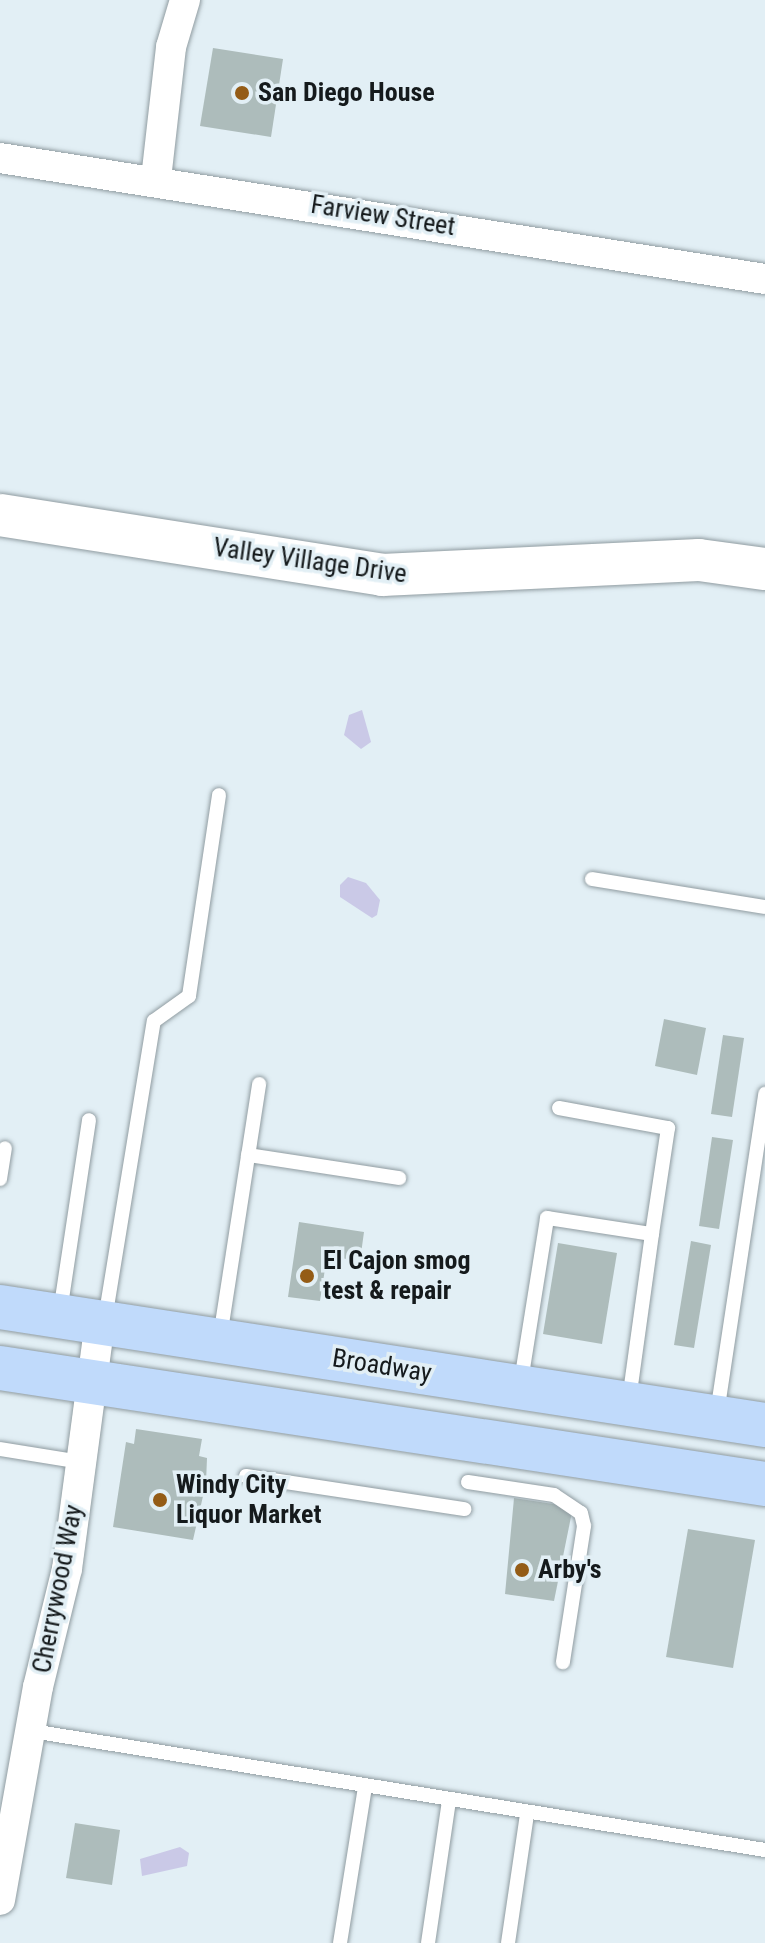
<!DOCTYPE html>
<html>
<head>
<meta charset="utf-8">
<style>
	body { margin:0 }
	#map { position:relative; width:765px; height:1943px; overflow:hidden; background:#e2eff5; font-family:"Roboto Condensed",sans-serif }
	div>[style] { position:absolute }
	.water>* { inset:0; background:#cac9e7 }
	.building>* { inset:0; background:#adbcbb }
	.roads { filter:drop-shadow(0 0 2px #909ca1) drop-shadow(0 0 2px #909ca1) }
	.lane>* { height:14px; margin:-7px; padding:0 7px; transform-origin:7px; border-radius:7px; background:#fff }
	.street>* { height:30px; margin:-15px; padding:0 15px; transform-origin:15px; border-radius:15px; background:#fff }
	.secondary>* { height:42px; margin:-21px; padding:0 21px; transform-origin:21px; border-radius:21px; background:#fff }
	.primary>* { height:44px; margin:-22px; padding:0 22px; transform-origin:22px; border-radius:22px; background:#c0dafb }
	.dots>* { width:22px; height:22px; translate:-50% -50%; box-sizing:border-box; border:4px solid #e2eff5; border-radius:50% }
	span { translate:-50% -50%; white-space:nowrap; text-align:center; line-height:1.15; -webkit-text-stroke:7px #e2eff5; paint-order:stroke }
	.poi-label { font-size:26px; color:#151a1c; font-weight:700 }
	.left { translate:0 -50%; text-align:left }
	.street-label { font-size:26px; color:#151a1c }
</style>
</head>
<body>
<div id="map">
	<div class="water">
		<div style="clip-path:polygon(362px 710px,371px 742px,361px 749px,344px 735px,349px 715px)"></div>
		<div style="clip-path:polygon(348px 877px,366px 883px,380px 900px,377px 915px,372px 918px,340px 897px,340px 885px)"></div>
		<div style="clip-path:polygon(180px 1847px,189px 1853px,187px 1866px,142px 1876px,140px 1859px)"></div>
	</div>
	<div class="building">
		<div style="clip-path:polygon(213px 48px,283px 59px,271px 137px,200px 126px)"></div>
		<div style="clip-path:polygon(664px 1019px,706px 1028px,697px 1075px,655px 1066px)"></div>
		<div style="clip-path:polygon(723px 1035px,744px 1038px,732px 1117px,711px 1114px)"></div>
		<div style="clip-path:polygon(712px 1137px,733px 1140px,719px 1229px,699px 1226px)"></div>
		<div style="clip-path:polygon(299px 1222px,364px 1232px,360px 1261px,327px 1256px,320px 1301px,288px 1297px)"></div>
		<div style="clip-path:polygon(691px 1241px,711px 1245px,694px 1348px,674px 1345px)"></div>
		<div style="clip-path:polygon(558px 1243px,617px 1253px,602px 1344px,543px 1334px)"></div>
		<div style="clip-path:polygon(136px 1429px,202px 1439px,199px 1456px,207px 1458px,206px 1483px,193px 1540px,113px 1527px,126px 1442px,134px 1444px)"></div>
		<div style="clip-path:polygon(514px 1498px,573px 1507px,554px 1601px,505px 1594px)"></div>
		<div style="clip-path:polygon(688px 1529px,755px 1540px,733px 1668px,666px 1657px)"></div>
		<div style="clip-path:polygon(75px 1823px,120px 1830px,112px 1885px,66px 1878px)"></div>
	</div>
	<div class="roads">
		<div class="lane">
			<div style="left:592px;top:879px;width:175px;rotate:9.2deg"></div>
			<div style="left:559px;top:1108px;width:111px;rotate:10.4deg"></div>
			<div style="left:668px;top:1128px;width:107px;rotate:98.6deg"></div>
			<div style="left:248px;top:1155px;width:153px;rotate:8.7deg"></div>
			<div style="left:0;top:1179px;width:31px;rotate:-81deg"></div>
			<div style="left:60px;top:1312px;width:194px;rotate:-81.4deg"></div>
			<div style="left:105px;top:1319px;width:302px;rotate:-80.7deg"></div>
			<div style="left:154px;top:1021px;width:43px;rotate:-35.5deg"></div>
			<div style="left:189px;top:996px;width:203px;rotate:-81.5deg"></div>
			<div style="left:220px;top:1337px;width:256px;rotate:-81.2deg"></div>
			<div style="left:521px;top:1381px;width:165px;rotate:-80.9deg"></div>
			<div style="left:547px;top:1218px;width:106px;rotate:8.7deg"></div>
			<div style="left:652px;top:1234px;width:168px;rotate:97.9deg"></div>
			<div style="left:717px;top:1413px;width:323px;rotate:-81.4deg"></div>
			<div style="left:0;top:1449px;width:82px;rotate:9.1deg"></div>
			<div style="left:246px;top:1476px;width:221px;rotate:8.6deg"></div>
			<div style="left:468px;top:1482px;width:87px;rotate:8.6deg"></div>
			<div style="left:554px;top:1495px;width:32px;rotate:34deg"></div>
			<div style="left:581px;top:1513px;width:13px;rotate:77deg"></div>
			<div style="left:584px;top:1526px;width:138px;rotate:98.8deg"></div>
			<div style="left:32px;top:1731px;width:743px;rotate:9.22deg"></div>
			<div style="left:340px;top:1943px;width:158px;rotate:-80.9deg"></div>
			<div style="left:428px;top:1943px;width:144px;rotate:-81.6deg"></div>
			<div style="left:508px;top:1943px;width:130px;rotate:-81.6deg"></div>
		</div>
		<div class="street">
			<div style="left:0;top:158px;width:775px;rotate:8.99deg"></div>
			<div style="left:156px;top:179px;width:133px;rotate:-83.5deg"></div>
			<div style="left:171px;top:47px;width:49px;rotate:-73.4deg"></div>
			<div style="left:0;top:1900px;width:216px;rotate:-79.9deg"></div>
			<div style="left:38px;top:1687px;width:122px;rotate:-76.2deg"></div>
			<div style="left:67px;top:1569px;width:248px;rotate:-82.4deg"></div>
		</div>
		<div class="secondary">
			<div style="left:0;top:515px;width:387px;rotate:8.9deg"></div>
			<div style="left:382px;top:575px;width:317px;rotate:-2.7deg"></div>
			<div style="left:699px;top:560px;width:67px;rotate:7.8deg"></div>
		</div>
		<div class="primary">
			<div style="left:0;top:1307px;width:774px;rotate:8.77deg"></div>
			<div style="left:0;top:1368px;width:774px;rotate:8.62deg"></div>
		</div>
	</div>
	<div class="dots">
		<div style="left:242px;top:93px;background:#945c17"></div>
		<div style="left:307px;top:1276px;background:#945c17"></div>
		<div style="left:160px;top:1500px;background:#945c17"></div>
		<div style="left:522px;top:1570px;background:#945c17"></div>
	</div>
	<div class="poi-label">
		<span class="left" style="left:258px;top:93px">San Diego House</span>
		<span class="left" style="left:323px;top:1276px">El Cajon smog<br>test &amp; repair</span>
		<span class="left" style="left:176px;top:1500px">Windy City<br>Liquor Market</span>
		<span class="left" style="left:538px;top:1570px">Arby's</span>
	</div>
	<div class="street-label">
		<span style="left:383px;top:216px;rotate:9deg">Farview Street</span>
		<span style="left:310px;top:561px;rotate:8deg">Valley Village Drive</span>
		<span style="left:382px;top:1366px;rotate:9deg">Broadway</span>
		<span style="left:58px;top:1589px;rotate:-79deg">Cherrywood Way</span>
	</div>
</div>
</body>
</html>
